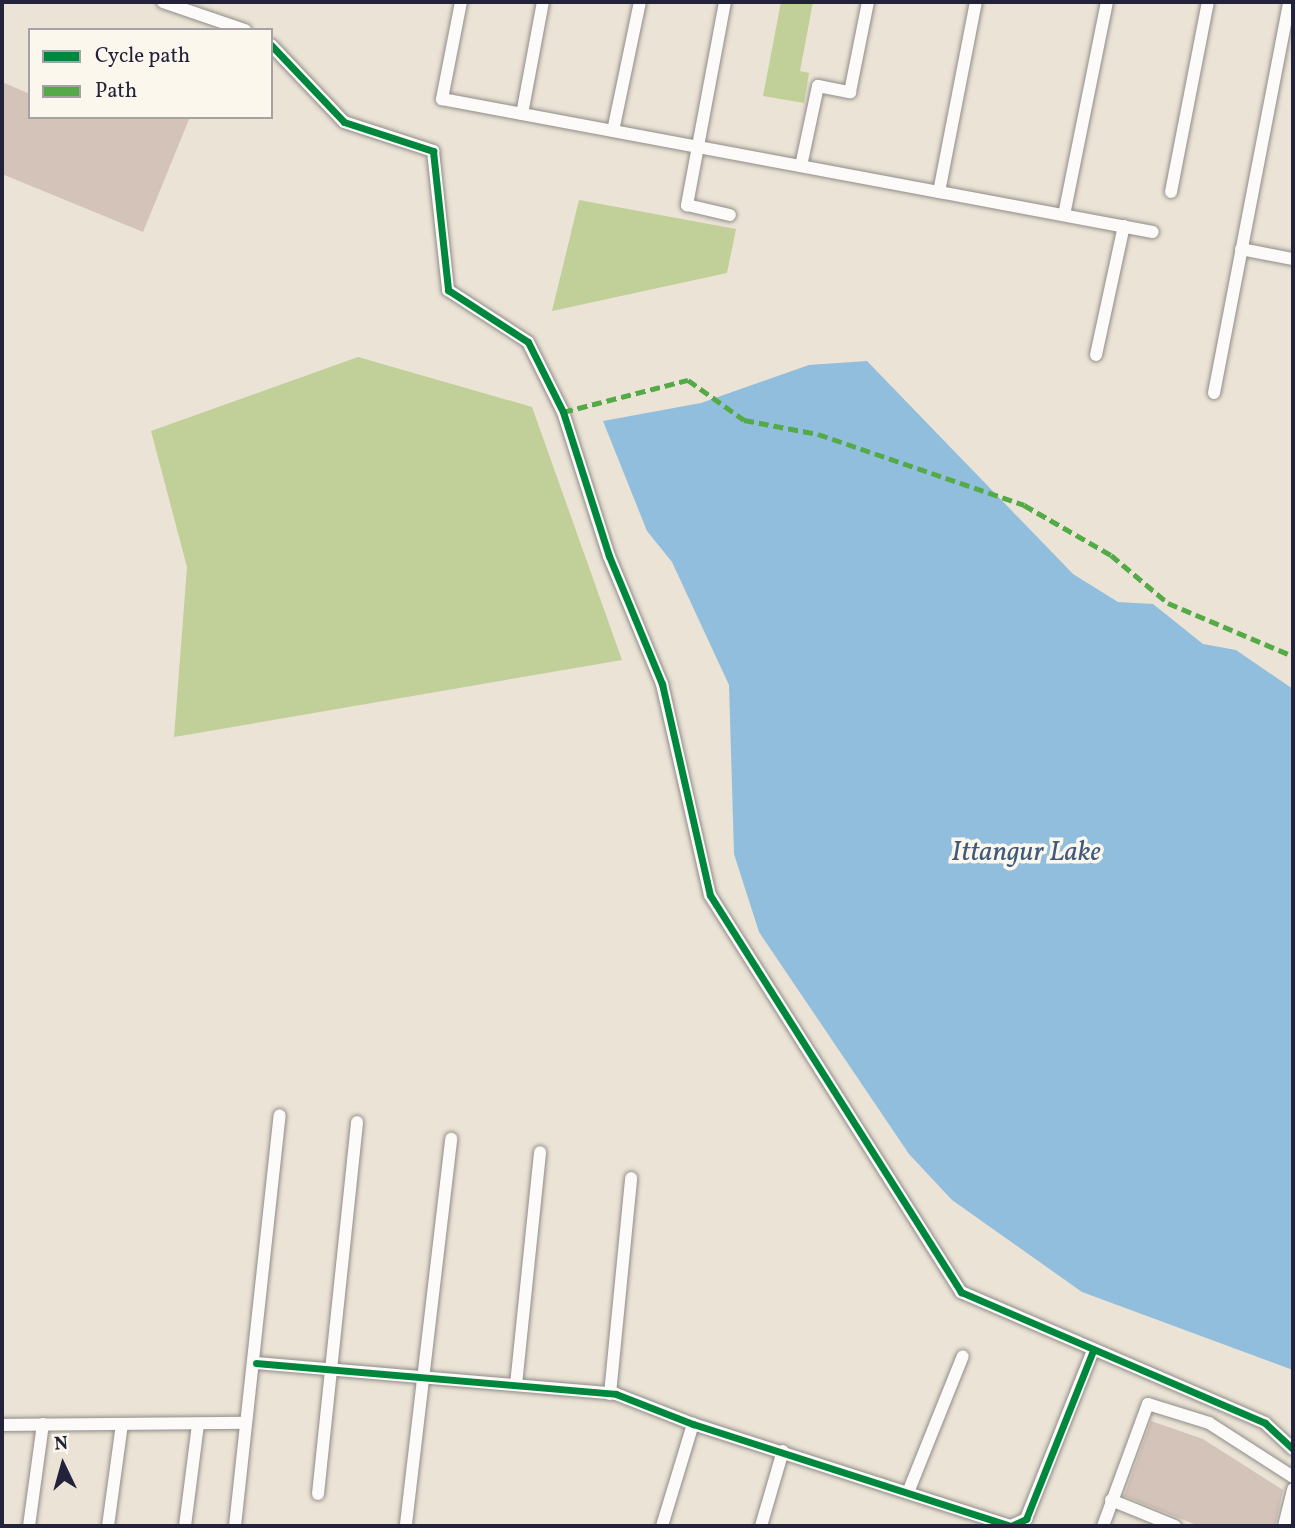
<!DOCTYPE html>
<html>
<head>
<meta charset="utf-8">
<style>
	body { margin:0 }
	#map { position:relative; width:1295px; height:1528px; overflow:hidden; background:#ebe3d5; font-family:Vollkorn,serif }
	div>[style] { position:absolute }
	.green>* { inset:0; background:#c1cf99 }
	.water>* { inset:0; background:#91bedd }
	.building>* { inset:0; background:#d4c3b8 }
	.roads { filter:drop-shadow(0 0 2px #908c89) drop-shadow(0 0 2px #908c89) }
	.minor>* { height:12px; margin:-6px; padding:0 6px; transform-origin:6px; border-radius:6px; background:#fcfbf9 }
	.quiet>* { height:5px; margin-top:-2.5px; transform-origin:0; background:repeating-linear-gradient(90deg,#53aa46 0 10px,transparent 0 15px) }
	.cycleway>* { height:7px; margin:-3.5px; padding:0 3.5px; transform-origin:3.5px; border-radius:3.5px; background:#00873e }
	span { translate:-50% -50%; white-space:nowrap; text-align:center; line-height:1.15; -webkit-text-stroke:7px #fbf7ec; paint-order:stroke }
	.water-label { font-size:28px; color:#3f5a7d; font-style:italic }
	.frame { position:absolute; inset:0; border:4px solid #22223b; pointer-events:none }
	.legend { position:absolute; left:28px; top:28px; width:245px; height:91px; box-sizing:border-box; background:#fbf7ec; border:2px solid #a4a2a5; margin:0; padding:9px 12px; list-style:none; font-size:21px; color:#22223b }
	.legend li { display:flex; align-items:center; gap:14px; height:35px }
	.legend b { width:35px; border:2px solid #a4a2a5 }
	.north { position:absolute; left:28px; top:1430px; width:70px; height:70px; -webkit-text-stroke:5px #fbf7ec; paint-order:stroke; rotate:355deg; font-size:19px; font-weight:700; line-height:28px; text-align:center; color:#22223b }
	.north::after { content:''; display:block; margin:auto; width:24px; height:32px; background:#22223b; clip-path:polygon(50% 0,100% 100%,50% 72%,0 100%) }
</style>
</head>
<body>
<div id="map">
	<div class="green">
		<div style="clip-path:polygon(781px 2px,813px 2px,800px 71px,809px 73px,804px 103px,763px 96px)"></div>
		<div style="clip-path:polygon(579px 200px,736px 229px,727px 273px,552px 311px)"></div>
		<div style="clip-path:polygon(358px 357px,532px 407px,622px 660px,174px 737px,187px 567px,151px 431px)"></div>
	</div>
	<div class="water">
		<div style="clip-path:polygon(867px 361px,1073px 574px,1118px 602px,1153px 604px,1203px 644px,1236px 650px,1293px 689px,1293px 1370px,1082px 1292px,952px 1200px,909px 1154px,759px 932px,734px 854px,729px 685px,672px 562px,647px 531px,603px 421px,701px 403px,809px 365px)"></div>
	</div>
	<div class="building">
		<div style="clip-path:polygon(2px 82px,30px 94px,30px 117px,190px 117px,143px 232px,2px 174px)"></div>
		<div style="clip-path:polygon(1151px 1421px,1203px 1439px,1283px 1490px,1275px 1526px,1199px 1526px,1124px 1496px)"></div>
	</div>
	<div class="roads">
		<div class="minor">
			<div style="left:163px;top:2px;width:87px;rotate:18.9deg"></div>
			<div style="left:461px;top:2px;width:99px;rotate:101.1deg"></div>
			<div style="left:442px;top:99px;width:723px;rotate:10.6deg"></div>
			<div style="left:725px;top:2px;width:207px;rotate:100.6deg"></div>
			<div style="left:687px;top:205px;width:44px;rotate:13.1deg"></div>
			<div style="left:271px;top:45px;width:106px;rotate:46.5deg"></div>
			<div style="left:344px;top:122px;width:94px;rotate:18deg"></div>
			<div style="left:433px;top:151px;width:140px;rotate:83.8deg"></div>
			<div style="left:448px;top:290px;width:95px;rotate:33deg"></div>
			<div style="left:528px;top:342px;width:78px;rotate:63.4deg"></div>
			<div style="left:563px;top:412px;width:151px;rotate:72.3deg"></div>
			<div style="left:609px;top:556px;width:139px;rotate:67.5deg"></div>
			<div style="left:662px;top:684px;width:216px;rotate:77.2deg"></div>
			<div style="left:710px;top:895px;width:470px;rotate:57.7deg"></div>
			<div style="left:961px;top:1292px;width:331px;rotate:23.3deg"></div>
			<div style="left:1265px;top:1423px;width:38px;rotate:43deg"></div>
			<div style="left:522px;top:114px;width:114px;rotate:-79.4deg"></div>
			<div style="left:613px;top:131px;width:132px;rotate:-78.2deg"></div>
			<div style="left:801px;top:166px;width:82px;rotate:-78deg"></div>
			<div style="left:818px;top:86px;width:33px;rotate:11deg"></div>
			<div style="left:850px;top:92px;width:92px;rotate:-78.7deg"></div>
			<div style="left:939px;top:192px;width:194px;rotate:-79deg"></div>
			<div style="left:1171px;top:192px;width:194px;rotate:-79deg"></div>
			<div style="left:1064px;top:215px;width:217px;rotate:-78.6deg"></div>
			<div style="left:1241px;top:249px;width:53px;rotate:10.9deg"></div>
			<div style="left:1096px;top:355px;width:132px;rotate:-77.8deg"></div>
			<div style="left:1214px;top:393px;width:398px;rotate:-79.1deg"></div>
			<div style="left:256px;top:1363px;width:361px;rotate:4.9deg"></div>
			<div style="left:616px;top:1394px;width:83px;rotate:21.3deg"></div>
			<div style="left:693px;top:1424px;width:334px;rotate:17.8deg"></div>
			<div style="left:1011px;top:1526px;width:17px;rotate:-25deg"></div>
			<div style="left:1026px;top:1519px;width:181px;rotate:-68.3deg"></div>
			<div style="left:516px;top:1385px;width:234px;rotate:-84.1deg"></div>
			<div style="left:610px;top:1394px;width:217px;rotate:-84.4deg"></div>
			<div style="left:2px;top:1425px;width:243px;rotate:-0.5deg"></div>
			<div style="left:909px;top:1490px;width:144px;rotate:-68.1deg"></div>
			<div style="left:318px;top:1494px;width:374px;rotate:-84deg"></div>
			<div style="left:1111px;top:1500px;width:69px;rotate:22.1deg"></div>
			<div style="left:406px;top:1524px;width:388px;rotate:-83.3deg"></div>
			<div style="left:29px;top:1526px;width:103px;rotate:-82.2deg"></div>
			<div style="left:108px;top:1526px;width:103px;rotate:-82.2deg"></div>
			<div style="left:185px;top:1526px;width:103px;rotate:-82.7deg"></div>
			<div style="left:235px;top:1526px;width:413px;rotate:-83.8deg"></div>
			<div style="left:662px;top:1526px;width:107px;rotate:-73.1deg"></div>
			<div style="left:761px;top:1526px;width:78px;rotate:-73.7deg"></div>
			<div style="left:1103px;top:1526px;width:130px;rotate:-69.8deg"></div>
			<div style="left:1148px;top:1404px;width:64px;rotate:17.3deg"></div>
			<div style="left:1209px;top:1423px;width:100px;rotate:32.7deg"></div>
			<div style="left:1284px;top:1526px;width:38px;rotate:-76deg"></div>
		</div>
	</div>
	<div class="quiet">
		<div style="left:563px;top:412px;width:129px;rotate:-14.4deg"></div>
		<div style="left:688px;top:380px;width:69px;rotate:35.5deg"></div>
		<div style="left:744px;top:420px;width:75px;rotate:10.7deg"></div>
		<div style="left:818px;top:434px;width:218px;rotate:19deg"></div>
		<div style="left:1024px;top:505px;width:100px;rotate:29.9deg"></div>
		<div style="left:1111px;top:555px;width:75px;rotate:40.1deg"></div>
		<div style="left:1168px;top:603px;width:136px;rotate:23deg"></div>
	</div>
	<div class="cycleway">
		<div style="left:271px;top:45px;width:106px;rotate:46.5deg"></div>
		<div style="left:344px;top:122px;width:94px;rotate:18deg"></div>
		<div style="left:433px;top:151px;width:140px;rotate:83.8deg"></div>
		<div style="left:448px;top:290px;width:95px;rotate:33deg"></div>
		<div style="left:528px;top:342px;width:78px;rotate:63.4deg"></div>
		<div style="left:563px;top:412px;width:151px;rotate:72.3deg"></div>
		<div style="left:609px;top:556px;width:139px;rotate:67.5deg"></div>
		<div style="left:662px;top:684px;width:216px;rotate:77.2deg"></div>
		<div style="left:710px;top:895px;width:470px;rotate:57.7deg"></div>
		<div style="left:961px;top:1292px;width:331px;rotate:23.3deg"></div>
		<div style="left:1265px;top:1423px;width:38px;rotate:43deg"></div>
		<div style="left:256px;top:1363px;width:361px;rotate:4.9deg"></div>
		<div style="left:616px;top:1394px;width:83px;rotate:21.3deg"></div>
		<div style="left:693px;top:1424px;width:334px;rotate:17.8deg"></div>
		<div style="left:1011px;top:1526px;width:17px;rotate:-25deg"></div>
		<div style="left:1026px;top:1519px;width:181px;rotate:-68.3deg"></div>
	</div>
	<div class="water-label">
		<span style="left:1026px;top:853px">Ittangur Lake</span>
	</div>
	<div class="frame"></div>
	<ul class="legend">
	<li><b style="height:9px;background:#00873e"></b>Cycle path</li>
	<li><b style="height:9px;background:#53aa46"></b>Path</li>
	</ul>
	<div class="north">N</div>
</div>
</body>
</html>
